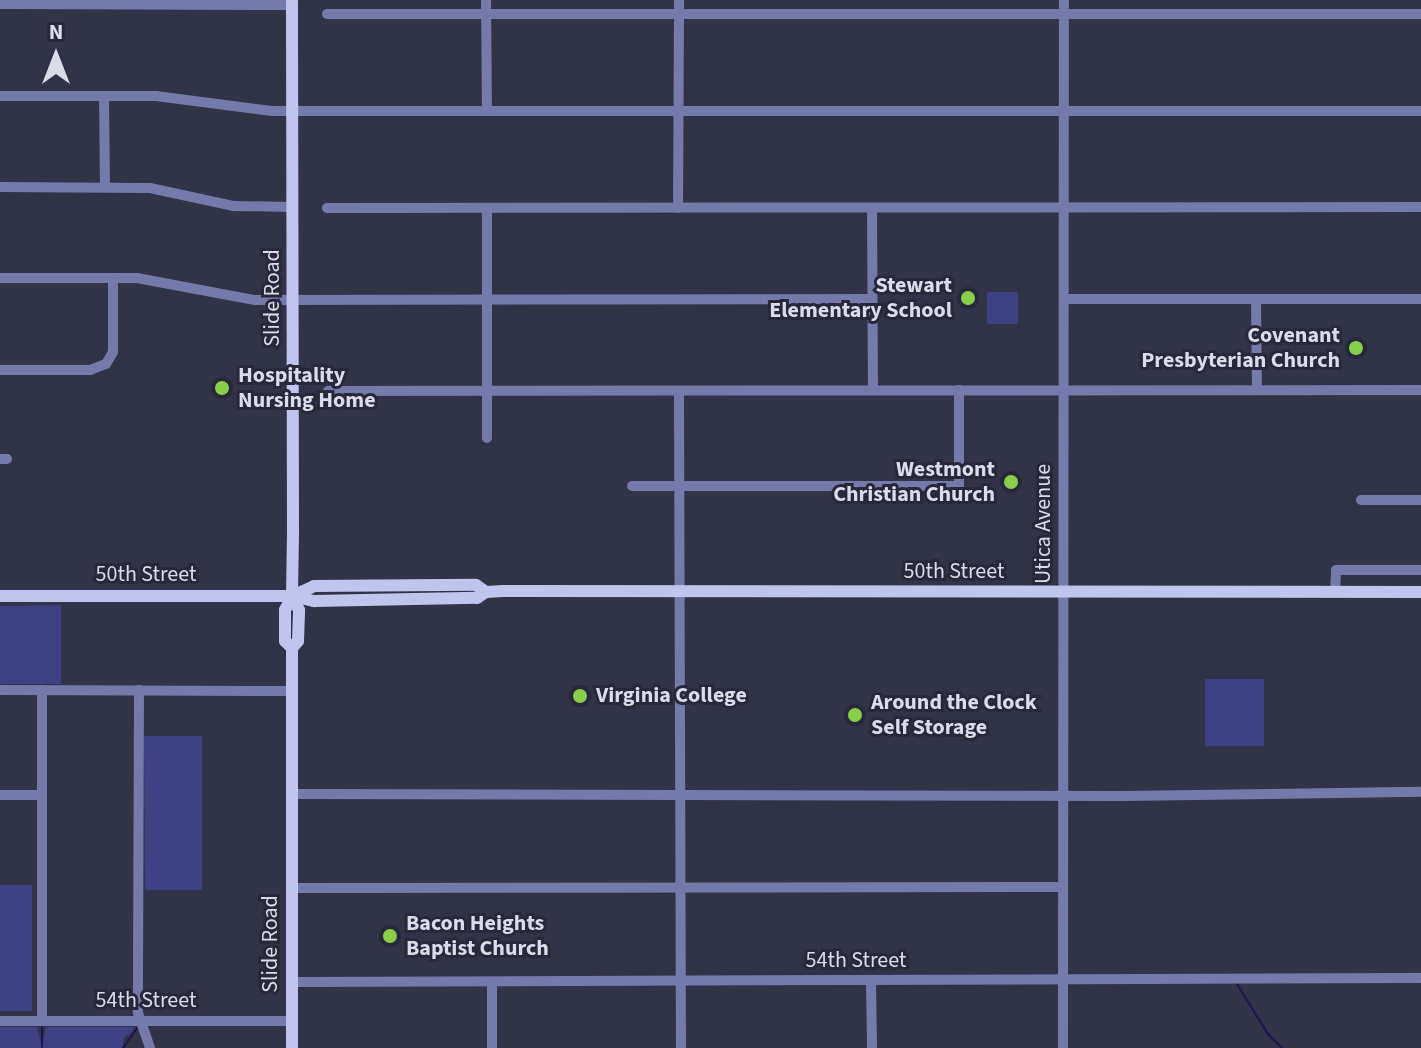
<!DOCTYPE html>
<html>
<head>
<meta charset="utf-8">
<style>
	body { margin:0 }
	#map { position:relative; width:1421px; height:1048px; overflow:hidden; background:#313346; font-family:"Source Sans 3",sans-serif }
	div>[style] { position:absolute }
	.green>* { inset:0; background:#3e4183 }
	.stream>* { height:2px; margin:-1px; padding:0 1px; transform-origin:1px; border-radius:1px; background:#1b1555 }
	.minor>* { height:10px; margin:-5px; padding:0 5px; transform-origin:5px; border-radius:5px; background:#747aac }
	.major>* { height:12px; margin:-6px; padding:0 6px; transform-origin:6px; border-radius:6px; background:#bfc5ee }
	.dots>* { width:22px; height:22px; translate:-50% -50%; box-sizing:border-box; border:4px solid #27293b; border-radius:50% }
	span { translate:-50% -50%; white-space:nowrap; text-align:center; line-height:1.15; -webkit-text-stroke:6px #27293b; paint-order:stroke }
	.poi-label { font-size:22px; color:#dadce8; font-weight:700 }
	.right { translate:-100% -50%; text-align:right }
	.left { translate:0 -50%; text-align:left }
	.street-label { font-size:22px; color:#dadce8 }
	.north { position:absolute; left:16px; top:16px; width:80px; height:80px; -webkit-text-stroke:6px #27293b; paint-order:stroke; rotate:0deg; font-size:22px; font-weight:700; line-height:32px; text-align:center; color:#dadce8 }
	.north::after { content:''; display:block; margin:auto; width:28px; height:36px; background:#dadce8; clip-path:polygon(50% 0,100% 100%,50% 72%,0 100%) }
</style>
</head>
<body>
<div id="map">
	<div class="green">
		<div style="clip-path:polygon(987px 292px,1018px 292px,1018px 324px,987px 324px)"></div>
		<div style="clip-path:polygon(61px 605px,61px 684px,0 684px,0 606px)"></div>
		<div style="clip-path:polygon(1205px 679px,1264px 679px,1264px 746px,1205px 746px)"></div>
		<div style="clip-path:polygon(144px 736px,202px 736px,202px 890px,145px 890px)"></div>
		<div style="clip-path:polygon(0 885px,32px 885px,32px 1011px,0 1011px)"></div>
		<div style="clip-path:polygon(0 1027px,37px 1027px,42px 1047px,46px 1027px,133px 1027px,133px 1031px,125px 1037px,122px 1048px,0 1048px)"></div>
	</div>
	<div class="stream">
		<div style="left:1237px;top:984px;width:59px;rotate:58.2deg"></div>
		<div style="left:1268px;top:1034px;width:20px;rotate:45deg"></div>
		<div style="left:42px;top:1027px;width:20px;rotate:90deg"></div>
		<div style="left:123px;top:1048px;width:24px;rotate:-55deg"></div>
	</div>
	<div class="minor">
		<div style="left:486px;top:0;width:111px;rotate:89.5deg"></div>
		<div style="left:0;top:4px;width:292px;rotate:0.2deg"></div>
		<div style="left:327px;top:14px;width:1094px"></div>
		<div style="left:0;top:96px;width:156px"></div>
		<div style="left:156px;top:96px;width:117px;rotate:7.4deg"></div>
		<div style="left:272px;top:111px;width:1149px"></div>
		<div style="left:104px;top:96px;width:91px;rotate:89.4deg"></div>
		<div style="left:0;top:187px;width:150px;rotate:0.4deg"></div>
		<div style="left:150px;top:188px;width:86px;rotate:12.1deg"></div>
		<div style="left:234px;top:206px;width:59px;rotate:1deg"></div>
		<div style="left:327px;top:208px;width:1094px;rotate:-0.05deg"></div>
		<div style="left:487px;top:208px;width:230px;rotate:90deg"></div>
		<div style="left:678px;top:208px;width:208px;rotate:-89.7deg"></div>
		<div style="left:872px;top:208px;width:182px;rotate:89.7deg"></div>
		<div style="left:0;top:278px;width:137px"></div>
		<div style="left:137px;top:278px;width:120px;rotate:10.6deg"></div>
		<div style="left:255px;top:300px;width:617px;rotate:-0.09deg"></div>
		<div style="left:1065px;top:299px;width:356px"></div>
		<div style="left:1256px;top:299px;width:91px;rotate:89.4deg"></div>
		<div style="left:0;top:370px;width:90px"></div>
		<div style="left:90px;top:370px;width:17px;rotate:-21deg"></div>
		<div style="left:106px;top:364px;width:14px;rotate:-60deg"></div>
		<div style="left:113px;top:352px;width:74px;rotate:-90deg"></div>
		<div style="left:328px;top:391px;width:1093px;rotate:-0.05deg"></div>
		<div style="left:679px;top:391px;width:657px;rotate:89.83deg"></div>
		<div style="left:0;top:459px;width:7px"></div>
		<div style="left:632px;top:486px;width:327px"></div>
		<div style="left:959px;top:486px;width:96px;rotate:-90deg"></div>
		<div style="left:1361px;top:500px;width:60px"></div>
		<div style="left:1335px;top:592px;width:22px;rotate:-87deg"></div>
		<div style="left:1336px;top:570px;width:85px"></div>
		<div style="left:0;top:690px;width:291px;rotate:0.2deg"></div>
		<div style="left:42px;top:690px;width:331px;rotate:90deg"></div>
		<div style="left:139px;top:690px;width:323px;rotate:90.2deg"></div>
		<div style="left:138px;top:1013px;width:37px;rotate:71deg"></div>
		<div style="left:291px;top:794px;width:829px;rotate:0.14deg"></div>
		<div style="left:1120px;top:796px;width:301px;rotate:-0.8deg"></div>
		<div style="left:0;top:795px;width:42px"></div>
		<div style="left:291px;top:888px;width:772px;rotate:-0.07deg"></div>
		<div style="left:871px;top:981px;width:67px;rotate:89.1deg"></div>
		<div style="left:291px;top:982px;width:1130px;rotate:-0.2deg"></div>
		<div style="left:492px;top:982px;width:66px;rotate:90deg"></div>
		<div style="left:0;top:1021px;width:292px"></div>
		<div style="left:1063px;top:1048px;width:1048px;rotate:-89.95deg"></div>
	</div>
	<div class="major">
		<div style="left:0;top:596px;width:292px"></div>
		<div style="left:292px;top:596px;width:23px;rotate:13deg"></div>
		<div style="left:314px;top:601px;width:163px;rotate:-1.1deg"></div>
		<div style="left:477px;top:598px;width:11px;rotate:-34deg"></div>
		<div style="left:486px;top:592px;width:17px;rotate:-3deg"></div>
		<div style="left:503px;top:591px;width:918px;rotate:0.06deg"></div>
		<div style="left:292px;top:596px;width:24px;rotate:-24deg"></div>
		<div style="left:314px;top:586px;width:162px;rotate:-0.4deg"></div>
		<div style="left:476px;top:585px;width:12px;rotate:35deg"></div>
		<div style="left:292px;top:648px;width:10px;rotate:-135deg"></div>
		<div style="left:285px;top:641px;width:31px;rotate:-90deg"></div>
		<div style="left:285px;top:610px;width:16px;rotate:-63deg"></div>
		<div style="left:292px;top:596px;width:63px;rotate:-89.1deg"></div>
		<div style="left:293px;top:533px;width:533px;rotate:-90.11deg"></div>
		<div style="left:292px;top:1048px;width:400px;rotate:-90deg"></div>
		<div style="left:292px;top:648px;width:9px;rotate:-49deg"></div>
		<div style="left:298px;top:641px;width:31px;rotate:-88deg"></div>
		<div style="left:299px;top:610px;width:16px;rotate:-117deg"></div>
	</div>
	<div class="dots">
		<div style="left:968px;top:298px;background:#87cf4a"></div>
		<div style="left:1356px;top:348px;background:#87cf4a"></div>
		<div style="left:222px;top:388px;background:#87cf4a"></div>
		<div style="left:1011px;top:482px;background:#87cf4a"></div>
		<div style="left:580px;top:696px;background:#87cf4a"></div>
		<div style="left:855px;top:715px;background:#87cf4a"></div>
		<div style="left:390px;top:936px;background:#87cf4a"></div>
	</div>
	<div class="poi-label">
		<span class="right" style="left:952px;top:298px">Stewart<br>Elementary School</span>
		<span class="right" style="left:1340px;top:348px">Covenant<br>Presbyterian Church</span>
		<span class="left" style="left:238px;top:388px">Hospitality<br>Nursing Home</span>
		<span class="right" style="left:995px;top:482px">Westmont<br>Christian Church</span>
		<span class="left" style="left:596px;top:696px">Virginia College</span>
		<span class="left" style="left:871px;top:715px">Around the Clock<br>Self Storage</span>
		<span class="left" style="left:406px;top:936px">Bacon Heights<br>Baptist Church</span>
	</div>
	<div class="street-label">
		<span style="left:273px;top:298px;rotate:-90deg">Slide Road</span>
		<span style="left:1044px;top:524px;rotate:-90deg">Utica Avenue</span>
		<span style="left:954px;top:572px">50th Street</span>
		<span style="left:146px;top:575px">50th Street</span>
		<span style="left:271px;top:944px;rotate:-90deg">Slide Road</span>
		<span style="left:856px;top:961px">54th Street</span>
		<span style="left:146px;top:1001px">54th Street</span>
	</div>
	<div class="north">N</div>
</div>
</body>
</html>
